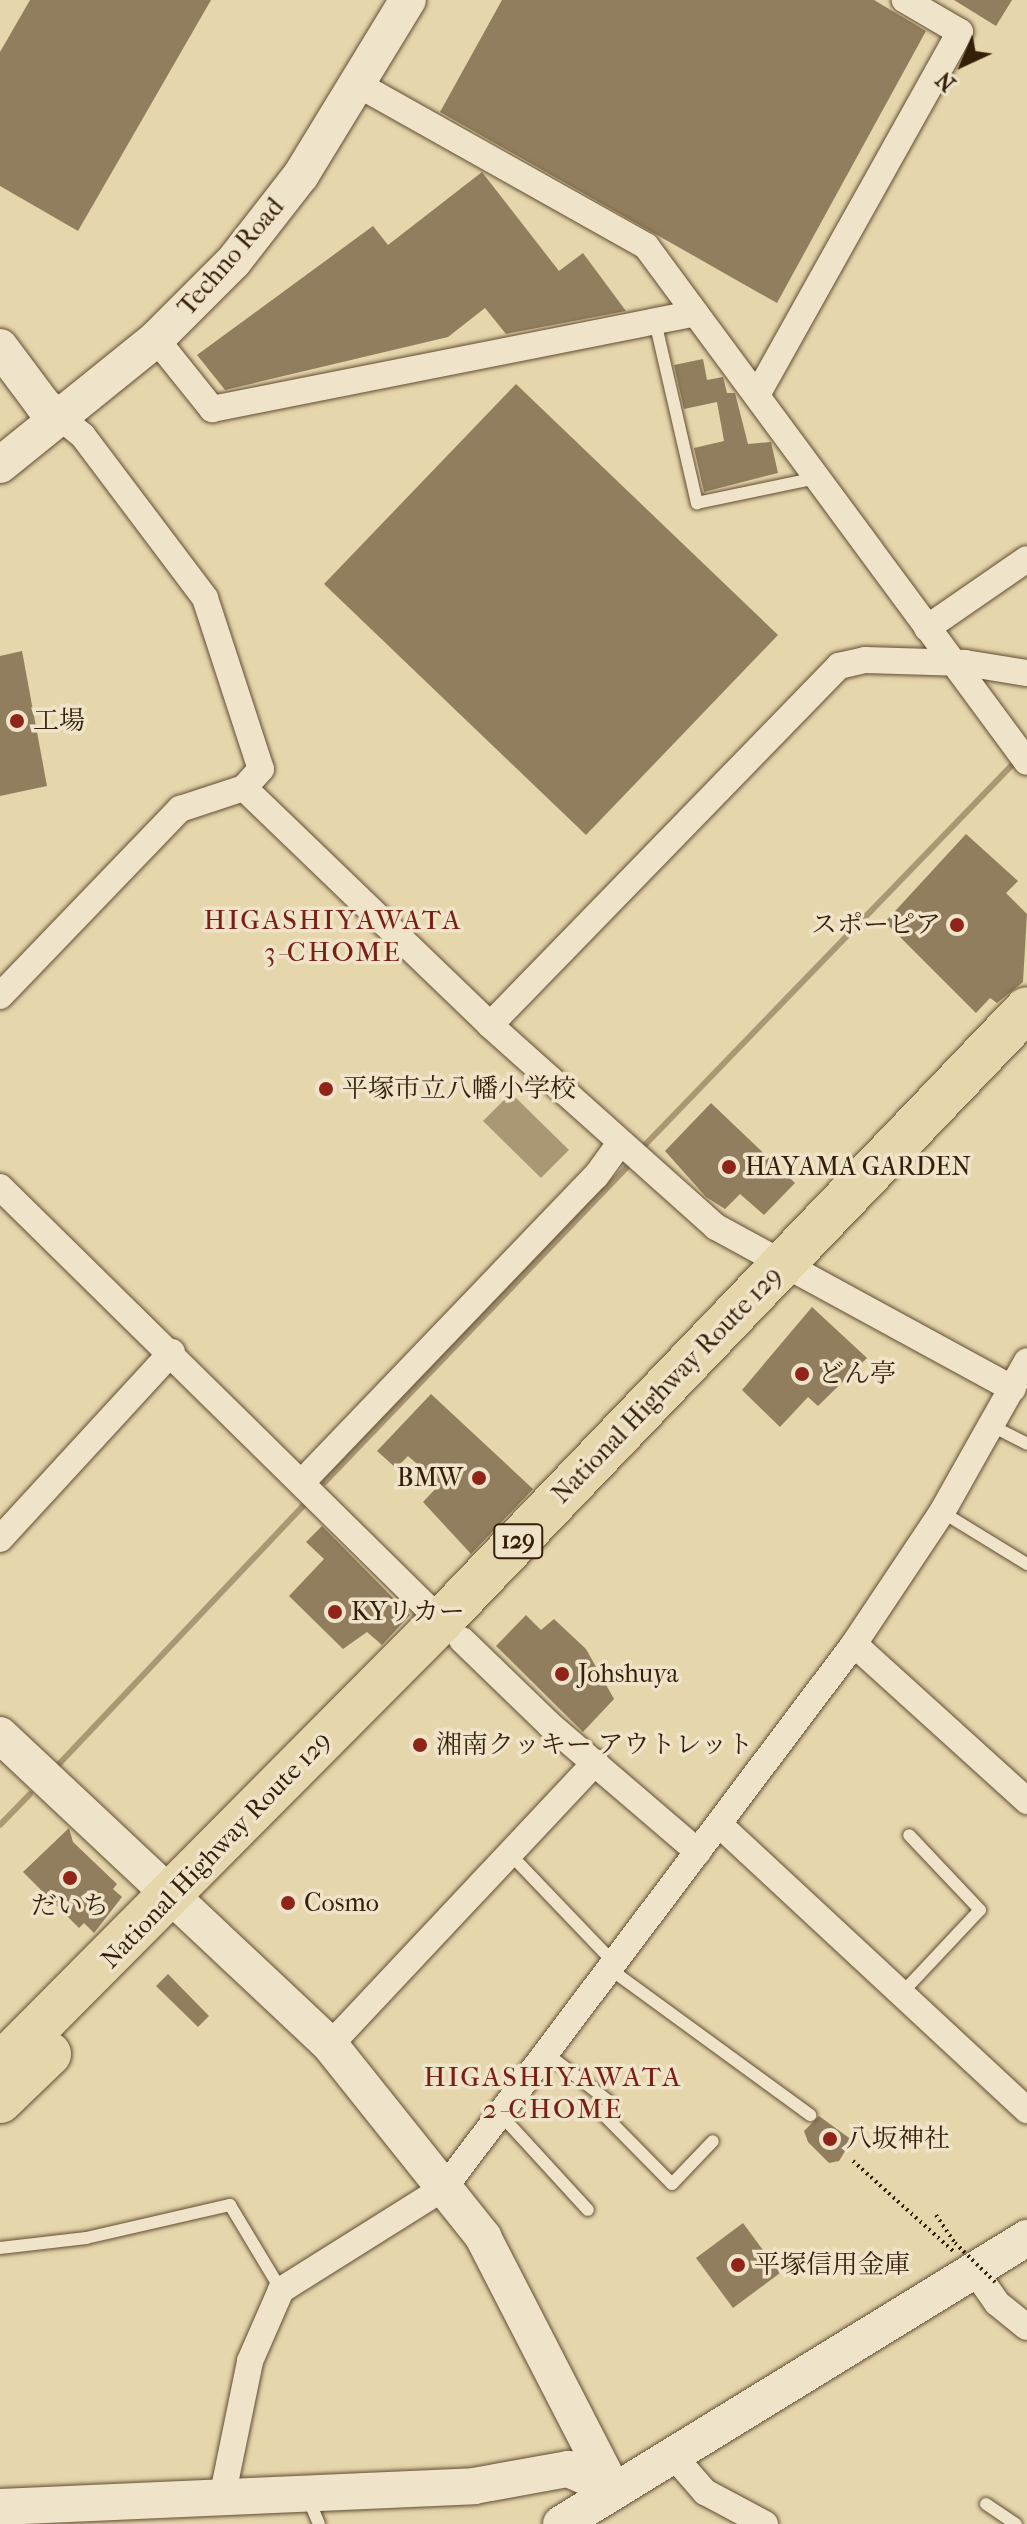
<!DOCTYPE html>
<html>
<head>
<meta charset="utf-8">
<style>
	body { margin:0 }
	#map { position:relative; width:1027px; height:2524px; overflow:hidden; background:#e6d6ac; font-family:"IM FELL French Canon","Noto Serif JP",serif }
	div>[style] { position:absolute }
	.water>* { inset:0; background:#aa9875 }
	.stream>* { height:6px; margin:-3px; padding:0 3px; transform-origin:3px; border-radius:3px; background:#aa9875 }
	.building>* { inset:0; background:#917e5e }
	.path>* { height:4px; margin-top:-2px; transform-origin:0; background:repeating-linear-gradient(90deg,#351f09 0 2px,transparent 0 6px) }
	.roads { filter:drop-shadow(0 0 2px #614d32) drop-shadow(0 0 2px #614d32) }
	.lane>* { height:12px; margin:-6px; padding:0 6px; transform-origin:6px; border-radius:6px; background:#efe4c9 }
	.street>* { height:26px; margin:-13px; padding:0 13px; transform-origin:13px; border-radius:13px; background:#efe4c9 }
	.secondary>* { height:36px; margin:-18px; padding:0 18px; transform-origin:18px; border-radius:18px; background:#efe4c9 }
	.highway>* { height:44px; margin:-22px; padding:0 22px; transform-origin:22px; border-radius:22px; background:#e6d6ac }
	.path-bridge>* { height:4px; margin-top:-2px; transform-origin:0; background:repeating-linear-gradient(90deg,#351f09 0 2px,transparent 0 6px) }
	.dots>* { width:22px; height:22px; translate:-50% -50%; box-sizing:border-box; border:4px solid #efe4c9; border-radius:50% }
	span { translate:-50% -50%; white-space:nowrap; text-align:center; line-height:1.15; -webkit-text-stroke:7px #efe4c9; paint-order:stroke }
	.shield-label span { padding:2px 6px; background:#efe4c9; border:2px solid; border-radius:6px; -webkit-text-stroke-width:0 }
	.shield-label { font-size:24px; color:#351f09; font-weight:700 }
	.street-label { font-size:26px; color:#351f09 }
	.poi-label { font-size:26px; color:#351f09 }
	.left { translate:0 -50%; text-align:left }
	.right { translate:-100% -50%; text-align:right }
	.neighbourhood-label { font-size:28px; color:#7a1f14; letter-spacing:2px }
	.north { position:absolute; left:923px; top:24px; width:80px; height:80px; -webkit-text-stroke:6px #efe4c9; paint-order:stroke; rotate:224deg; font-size:22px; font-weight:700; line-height:32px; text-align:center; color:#351f09 }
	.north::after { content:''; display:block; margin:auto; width:28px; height:36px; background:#351f09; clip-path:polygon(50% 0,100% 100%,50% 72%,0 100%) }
</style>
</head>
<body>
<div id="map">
	<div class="water">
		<div style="clip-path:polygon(511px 1093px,569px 1150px,541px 1178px,483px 1121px)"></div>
	</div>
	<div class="stream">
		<div style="left:642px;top:1148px;width:534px;rotate:-45.99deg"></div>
		<div style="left:325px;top:1482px;width:436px;rotate:-46.2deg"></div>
		<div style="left:59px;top:1764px;width:358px;rotate:-46.6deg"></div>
		<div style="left:0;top:1825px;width:43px;rotate:-45.9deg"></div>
	</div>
	<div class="building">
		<div style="clip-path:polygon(30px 0,211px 0,78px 231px,0 186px,0 52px)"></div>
		<div style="clip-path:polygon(502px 0,874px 0,926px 31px,777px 303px,440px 112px)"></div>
		<div style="clip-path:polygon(954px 0,1012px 0,996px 26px)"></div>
		<div style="clip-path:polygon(482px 172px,559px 271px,583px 253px,626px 311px,506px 334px,485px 308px,448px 337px,225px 390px,197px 355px,373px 226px,388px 245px)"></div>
		<div style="clip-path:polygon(703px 359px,707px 380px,723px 377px,727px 393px,735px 393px,748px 444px,771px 442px,778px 473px,704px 492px,694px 448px,724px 441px,717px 402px,684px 409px,674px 365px)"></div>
		<div style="clip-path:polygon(516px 384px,778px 635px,586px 835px,324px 584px)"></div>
		<div style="clip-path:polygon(22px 651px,47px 786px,0 796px,0 656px)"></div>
		<div style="clip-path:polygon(966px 834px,1018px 881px,1006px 893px,1027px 914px,1023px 982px,997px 1003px,990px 998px,976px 1013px,885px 922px)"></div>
		<div style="clip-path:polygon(711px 1103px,795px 1183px,764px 1215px,740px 1194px,725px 1209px,706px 1197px,665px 1151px)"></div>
		<div style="clip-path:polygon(812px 1307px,867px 1358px,818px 1406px,808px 1397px,780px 1427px,742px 1390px)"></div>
		<div style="clip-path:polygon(431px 1394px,533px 1489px,471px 1554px,423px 1502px,440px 1484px,408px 1456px,396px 1468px,377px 1451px)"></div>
		<div style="clip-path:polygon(322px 1526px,410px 1615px,382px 1645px,367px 1632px,343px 1649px,289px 1596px,324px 1559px,306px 1542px)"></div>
		<div style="clip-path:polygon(526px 1615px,541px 1630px,554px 1619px,586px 1649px,614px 1699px,583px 1732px,496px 1646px)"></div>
		<div style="clip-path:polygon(69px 1828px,73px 1842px,117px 1884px,113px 1889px,122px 1897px,94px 1933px,84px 1923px,79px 1928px,23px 1872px)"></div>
		<div style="clip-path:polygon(168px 1974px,209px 2016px,198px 2027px,156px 1986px)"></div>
		<div style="clip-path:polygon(819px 2116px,852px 2140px,839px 2161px,829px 2163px,808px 2142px,804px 2131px)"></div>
		<div style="clip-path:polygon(743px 2223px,780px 2273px,733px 2308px,696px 2258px)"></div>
	</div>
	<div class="path">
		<div style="left:853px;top:2161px;width:135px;rotate:42deg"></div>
		<div style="left:936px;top:2215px;width:34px;rotate:56deg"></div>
	</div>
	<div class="roads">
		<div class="lane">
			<div style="left:665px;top:323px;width:11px;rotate:139deg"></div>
			<div style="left:657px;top:330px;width:178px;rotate:77deg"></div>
			<div style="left:697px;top:503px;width:123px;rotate:-11.8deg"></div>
			<div style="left:992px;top:1426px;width:39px;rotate:27deg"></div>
			<div style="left:942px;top:1512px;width:100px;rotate:31.5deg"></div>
			<div style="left:509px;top:1853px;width:152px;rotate:46.3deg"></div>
			<div style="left:610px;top:1969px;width:248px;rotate:36.1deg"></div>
			<div style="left:901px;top:1994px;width:115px;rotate:-46.8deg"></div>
			<div style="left:980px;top:1910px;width:103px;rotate:-133.4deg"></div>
			<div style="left:546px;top:2053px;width:82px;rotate:37.6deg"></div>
			<div style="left:611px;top:2103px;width:14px;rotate:126deg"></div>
			<div style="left:603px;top:2114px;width:98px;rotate:45.4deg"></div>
			<div style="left:672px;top:2184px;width:59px;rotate:-46.4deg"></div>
			<div style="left:500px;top:2114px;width:130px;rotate:47.5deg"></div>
			<div style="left:0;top:2248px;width:87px;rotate:-6.6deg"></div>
			<div style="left:86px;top:2238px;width:148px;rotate:-12.9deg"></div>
			<div style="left:230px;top:2205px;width:99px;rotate:59deg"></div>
			<div style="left:308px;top:2498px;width:28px;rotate:67deg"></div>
			<div style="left:986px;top:2504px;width:36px;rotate:34deg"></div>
		</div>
		<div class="street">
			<div style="left:359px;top:85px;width:329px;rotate:29.3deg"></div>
			<div style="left:646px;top:246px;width:641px;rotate:53.56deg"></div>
			<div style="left:156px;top:339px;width:90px;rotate:51.3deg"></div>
			<div style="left:212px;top:409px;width:493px;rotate:-11.2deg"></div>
			<div style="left:757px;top:395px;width:416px;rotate:-60.8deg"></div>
			<div style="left:960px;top:32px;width:64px;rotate:-149.8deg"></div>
			<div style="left:61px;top:418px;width:28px;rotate:39deg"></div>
			<div style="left:83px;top:436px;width:203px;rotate:53deg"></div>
			<div style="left:205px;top:598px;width:180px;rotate:71.9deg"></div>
			<div style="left:261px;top:769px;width:25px;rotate:132deg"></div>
			<div style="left:244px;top:788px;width:342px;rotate:43.9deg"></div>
			<div style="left:490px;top:1025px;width:303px;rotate:41.8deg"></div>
			<div style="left:716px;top:1227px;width:338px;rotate:28.6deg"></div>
			<div style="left:927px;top:628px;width:121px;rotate:-34.6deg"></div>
			<div style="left:0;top:996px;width:260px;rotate:-46.1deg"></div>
			<div style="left:180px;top:809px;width:67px;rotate:-18.2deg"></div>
			<div style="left:490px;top:1025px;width:501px;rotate:-45.81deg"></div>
			<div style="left:839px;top:666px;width:27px;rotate:-13deg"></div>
			<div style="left:865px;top:660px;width:100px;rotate:1.7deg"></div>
			<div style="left:965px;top:663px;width:63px;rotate:9.2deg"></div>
			<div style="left:0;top:1187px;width:619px;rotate:44.54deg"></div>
			<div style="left:304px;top:1480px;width:422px;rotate:-46.2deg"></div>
			<div style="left:596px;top:1176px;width:41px;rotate:-54deg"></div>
			<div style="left:0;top:1539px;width:254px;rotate:-47.4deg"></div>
			<div style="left:462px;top:1640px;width:122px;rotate:44deg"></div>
			<div style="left:550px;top:1725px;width:195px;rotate:40.6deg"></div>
			<div style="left:854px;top:1644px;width:234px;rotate:42.2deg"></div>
			<div style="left:720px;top:1825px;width:419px;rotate:42.9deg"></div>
			<div style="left:330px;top:2045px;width:388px;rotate:-46.8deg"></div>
			<div style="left:974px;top:2270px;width:40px;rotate:55.1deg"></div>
			<div style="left:997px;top:2303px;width:38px;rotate:39deg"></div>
			<div style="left:671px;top:2453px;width:52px;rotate:48.9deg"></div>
			<div style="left:705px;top:2492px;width:68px;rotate:28.1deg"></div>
			<div style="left:222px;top:2498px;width:140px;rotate:-78.4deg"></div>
			<div style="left:250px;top:2361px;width:77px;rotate:-66.4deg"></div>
			<div style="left:281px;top:2290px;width:194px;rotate:-32.1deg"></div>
			<div style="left:445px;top:2187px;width:680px;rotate:-53.01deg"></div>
			<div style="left:854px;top:1644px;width:159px;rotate:-56.3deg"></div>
			<div style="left:942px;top:1512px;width:173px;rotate:-60.6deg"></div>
		</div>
		<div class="secondary">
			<div style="left:0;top:347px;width:74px;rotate:53.3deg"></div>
			<div style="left:44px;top:406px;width:21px;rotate:35deg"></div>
			<div style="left:0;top:465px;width:201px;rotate:-38.9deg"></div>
			<div style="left:156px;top:339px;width:110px;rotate:-45deg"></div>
			<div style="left:234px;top:261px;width:109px;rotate:-52.1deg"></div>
			<div style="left:301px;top:175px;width:205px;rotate:-58.6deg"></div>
			<div style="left:0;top:1735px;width:453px;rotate:43.2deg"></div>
			<div style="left:330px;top:2045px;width:246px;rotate:51.4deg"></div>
			<div style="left:483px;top:2237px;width:282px;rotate:62.8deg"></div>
			<div style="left:0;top:2507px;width:474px;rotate:-2.5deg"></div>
			<div style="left:474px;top:2486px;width:96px;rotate:-10.3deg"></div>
			<div style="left:568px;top:2469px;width:48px;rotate:23.4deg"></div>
			<div style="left:561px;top:2524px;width:547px;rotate:-31.54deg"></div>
		</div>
		<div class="highway">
			<div style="left:0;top:2065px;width:626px;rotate:-45.19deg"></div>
			<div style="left:441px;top:1621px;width:847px;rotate:-46.24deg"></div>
			<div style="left:0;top:2101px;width:68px;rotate:-43.8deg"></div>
		</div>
	</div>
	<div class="path-bridge">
		<div style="left:955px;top:2243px;width:56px;rotate:44.3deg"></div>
	</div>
	<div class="dots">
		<div style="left:17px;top:721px;background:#8f2418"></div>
		<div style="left:957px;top:925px;background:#8f2418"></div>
		<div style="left:326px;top:1089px;background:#8f2418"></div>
		<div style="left:729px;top:1167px;background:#8f2418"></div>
		<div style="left:802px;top:1374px;background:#8f2418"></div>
		<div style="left:479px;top:1478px;background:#8f2418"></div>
		<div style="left:335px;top:1612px;background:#8f2418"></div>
		<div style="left:562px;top:1674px;background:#8f2418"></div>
		<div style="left:420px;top:1745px;background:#8f2418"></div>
		<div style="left:70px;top:1878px;background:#8f2418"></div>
		<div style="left:288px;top:1903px;background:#8f2418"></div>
		<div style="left:830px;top:2139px;background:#8f2418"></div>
		<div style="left:738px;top:2265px;background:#8f2418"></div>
	</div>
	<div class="shield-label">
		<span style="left:518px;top:1541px">129</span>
	</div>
	<div class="street-label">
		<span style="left:231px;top:257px;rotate:-49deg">Techno Road</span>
		<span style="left:667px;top:1385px;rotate:-46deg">National Highway Route 129</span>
		<span style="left:216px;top:1850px;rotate:-46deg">National Highway Route 129</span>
	</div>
	<div class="poi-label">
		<span class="left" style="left:33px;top:721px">工場</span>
		<span class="right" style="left:941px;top:925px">スポーピア</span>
		<span class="left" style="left:342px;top:1089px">平塚市立八幡小学校</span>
		<span class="left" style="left:745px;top:1167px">HAYAMA GARDEN</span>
		<span class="left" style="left:818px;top:1374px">どん亭</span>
		<span class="right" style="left:463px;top:1478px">BMW</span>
		<span class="left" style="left:351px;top:1612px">KYリカー</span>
		<span class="left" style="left:578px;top:1674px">Johshuya</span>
		<span class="left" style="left:436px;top:1745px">湘南クッキー アウトレット</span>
		<span class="left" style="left:304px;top:1903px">Cosmo</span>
		<span style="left:70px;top:1906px">だいち</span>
		<span class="left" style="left:846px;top:2139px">八坂神社</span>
		<span class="left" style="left:754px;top:2265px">平塚信用金庫</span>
	</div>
	<div class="neighbourhood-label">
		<span style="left:333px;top:936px">HIGASHIYAWATA<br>3-CHOME</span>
		<span style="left:553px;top:2093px">HIGASHIYAWATA<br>2-CHOME</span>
	</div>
	<div class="north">N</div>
</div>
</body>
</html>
